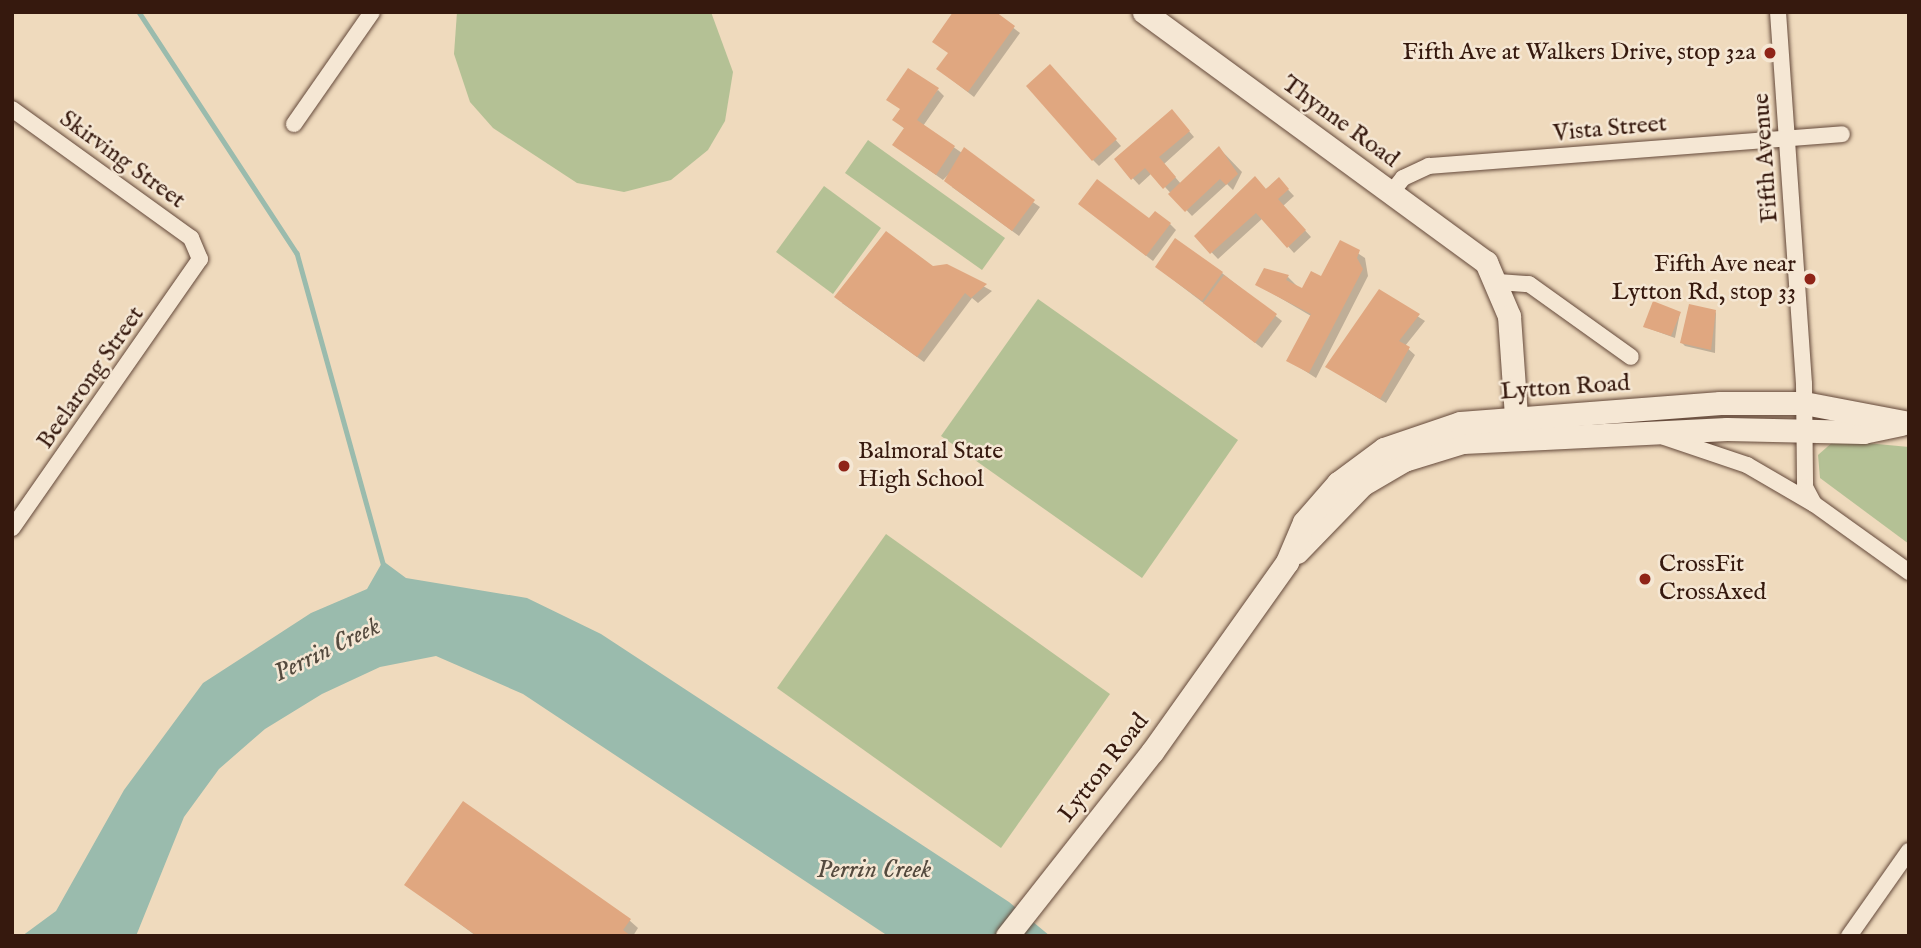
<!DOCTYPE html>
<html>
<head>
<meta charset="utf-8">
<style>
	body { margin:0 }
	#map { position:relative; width:1921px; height:948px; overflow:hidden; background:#efdabd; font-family:"IM FELL English",serif }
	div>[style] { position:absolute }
	.green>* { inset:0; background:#b4c195 }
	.water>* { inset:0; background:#9abbad }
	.shadow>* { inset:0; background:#0003 }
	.stream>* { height:4.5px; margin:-2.25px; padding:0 2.25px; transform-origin:2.25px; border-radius:2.25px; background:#9abbad }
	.building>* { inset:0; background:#e0a780 }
	.roads { filter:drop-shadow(0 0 2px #64493a) drop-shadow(0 0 2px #64493a) }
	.street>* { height:16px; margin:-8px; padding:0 8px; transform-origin:8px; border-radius:8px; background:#f5e7d4 }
	.secondary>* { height:23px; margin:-11.5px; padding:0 11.5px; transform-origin:11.5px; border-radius:11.5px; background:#f5e7d4 }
	.dots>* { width:19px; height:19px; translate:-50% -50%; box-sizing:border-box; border:4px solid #f5e7d4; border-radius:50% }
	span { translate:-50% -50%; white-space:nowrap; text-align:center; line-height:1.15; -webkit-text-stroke:5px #f5e7d4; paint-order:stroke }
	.poi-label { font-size:24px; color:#36190e }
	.right { translate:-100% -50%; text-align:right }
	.left { translate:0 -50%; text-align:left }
	.street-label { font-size:24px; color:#36190e }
	.water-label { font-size:26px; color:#544a3e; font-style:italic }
	.frame { position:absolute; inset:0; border:14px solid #36190e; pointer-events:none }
</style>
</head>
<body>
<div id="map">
	<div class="green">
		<div style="clip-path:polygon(457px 12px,711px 12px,733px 72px,725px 121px,708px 150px,671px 180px,624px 192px,577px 183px,493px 128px,470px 102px,454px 54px)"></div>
		<div style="clip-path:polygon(868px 140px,1005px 238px,982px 270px,845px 173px)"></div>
		<div style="clip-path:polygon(824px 186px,881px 228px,833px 294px,776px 252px)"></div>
		<div style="clip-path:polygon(1038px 299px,1238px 440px,1142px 578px,941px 436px)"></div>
		<div style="clip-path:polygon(1835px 440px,1909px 447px,1909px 544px,1820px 478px,1818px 455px)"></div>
		<div style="clip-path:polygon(886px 534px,1110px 694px,1001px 848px,777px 688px)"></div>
	</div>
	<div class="water">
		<div style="clip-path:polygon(383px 561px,406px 578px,527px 598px,601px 634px,1009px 902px,1050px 936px,888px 936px,523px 694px,436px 656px,380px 667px,322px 694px,265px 729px,219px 769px,184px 817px,136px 936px,22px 936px,56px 911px,124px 790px,203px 683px,311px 613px,367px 589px)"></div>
	</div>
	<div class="shadow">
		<div style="clip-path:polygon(993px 12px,1020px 33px,974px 97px,938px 69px)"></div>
		<div style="clip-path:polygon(1056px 72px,1121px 146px,1099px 166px,1093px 160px)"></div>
		<div style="clip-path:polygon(938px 90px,944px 96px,923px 126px,1040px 207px,1019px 236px,952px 187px,951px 172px,943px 180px,894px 145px,905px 129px,894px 120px)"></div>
		<div style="clip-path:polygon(1177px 117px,1194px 137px,1164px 164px,1181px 184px,1219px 148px,1242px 172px,1233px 190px,1227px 184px,1192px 216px,1152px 173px,1139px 185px,1116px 160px)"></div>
		<div style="clip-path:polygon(1279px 180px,1294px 196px,1283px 206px,1311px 237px,1294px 253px,1263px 218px,1218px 259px,1196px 236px)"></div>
		<div style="clip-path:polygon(1080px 204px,1170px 224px,1176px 230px,1153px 261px)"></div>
		<div style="clip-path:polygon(1341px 242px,1365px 258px,1368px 276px,1316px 378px,1288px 360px,1311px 316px,1258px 285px,1288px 277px,1302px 291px,1322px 278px)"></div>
		<div style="clip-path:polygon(947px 266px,992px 291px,978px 303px,972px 298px,924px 362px,842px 303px)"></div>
		<div style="clip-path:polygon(1163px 272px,1222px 273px,1282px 321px,1262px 348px)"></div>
		<div style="clip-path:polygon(1379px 292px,1425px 321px,1405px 346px,1415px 355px,1386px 403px,1328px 367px)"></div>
		<div style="clip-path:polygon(1716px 312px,1715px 353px,1685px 346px,1682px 343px)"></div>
		<div style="clip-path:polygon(1680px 313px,1675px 338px,1645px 327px)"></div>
		<div style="clip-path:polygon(407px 884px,629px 920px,638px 928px,633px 936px,476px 936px)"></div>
	</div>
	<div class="stream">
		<div style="left:139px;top:12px;width:288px;rotate:56.8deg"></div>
		<div style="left:297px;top:253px;width:322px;rotate:74.5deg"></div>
	</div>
	<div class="building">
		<div style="clip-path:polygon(953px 12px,996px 12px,1015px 26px,968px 92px,936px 69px,948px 53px,932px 42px)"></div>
		<div style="clip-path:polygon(1050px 64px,1117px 139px,1092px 161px,1026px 86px)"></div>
		<div style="clip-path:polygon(908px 68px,939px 88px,917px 120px,955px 146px,936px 175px,892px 145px,904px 128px,892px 120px,900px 109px,886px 100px)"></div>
		<div style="clip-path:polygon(1172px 109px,1190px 131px,1159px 157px,1176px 177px,1163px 189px,1145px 168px,1131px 180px,1114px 159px)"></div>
		<div style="clip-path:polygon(1219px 146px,1238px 174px,1226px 185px,1220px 179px,1185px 212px,1168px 194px)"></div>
		<div style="clip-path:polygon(964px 147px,1035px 200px,1012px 231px,944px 181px)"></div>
		<div style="clip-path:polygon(1255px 176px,1266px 189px,1279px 177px,1289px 189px,1278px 199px,1306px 230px,1287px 248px,1256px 213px,1210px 254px,1194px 236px)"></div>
		<div style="clip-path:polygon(1097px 179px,1149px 218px,1155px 211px,1171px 223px,1146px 256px,1078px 204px)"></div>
		<div style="clip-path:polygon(886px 231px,933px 266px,947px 264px,987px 284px,971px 298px,965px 293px,917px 357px,834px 297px)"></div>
		<div style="clip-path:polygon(1175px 238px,1223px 272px,1202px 301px,1155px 267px)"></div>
		<div style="clip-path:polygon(1340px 240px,1360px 250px,1357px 258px,1363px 269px,1309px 373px,1286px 361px,1311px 314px,1255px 285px,1264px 268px,1289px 275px,1286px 280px,1302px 288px,1311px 271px,1321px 276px)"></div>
		<div style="clip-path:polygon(1224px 275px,1277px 314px,1255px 343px,1203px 303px)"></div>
		<div style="clip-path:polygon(1379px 289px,1420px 314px,1399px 341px,1410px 347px,1380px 399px,1325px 367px)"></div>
		<div style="clip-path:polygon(1653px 301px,1681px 312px,1671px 336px,1643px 327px)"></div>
		<div style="clip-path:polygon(1689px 304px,1716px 310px,1711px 350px,1680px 343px)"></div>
		<div style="clip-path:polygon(463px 801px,631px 919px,623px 930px,631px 936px,477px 936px,404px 885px)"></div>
	</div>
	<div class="roads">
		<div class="street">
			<div style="left:1778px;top:12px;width:373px;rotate:86deg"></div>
			<div style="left:1804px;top:384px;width:103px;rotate:89.4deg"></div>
			<div style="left:1805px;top:487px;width:19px;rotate:62deg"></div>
			<div style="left:1814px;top:504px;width:117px;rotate:35.6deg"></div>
			<div style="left:12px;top:109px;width:221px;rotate:35.8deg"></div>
			<div style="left:191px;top:238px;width:23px;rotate:67deg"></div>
			<div style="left:200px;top:259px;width:328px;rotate:124.9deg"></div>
			<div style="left:294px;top:124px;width:136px;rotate:-55.1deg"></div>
			<div style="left:1392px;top:192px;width:18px;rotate:-52deg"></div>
			<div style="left:1403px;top:178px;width:29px;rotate:-25deg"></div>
			<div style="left:1429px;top:166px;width:414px;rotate:-4.4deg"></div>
			<div style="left:1498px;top:282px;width:31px;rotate:4deg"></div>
			<div style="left:1529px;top:284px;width:125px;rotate:35.6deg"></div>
			<div style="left:1664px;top:437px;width:88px;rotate:18.6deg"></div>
			<div style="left:1747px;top:465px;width:78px;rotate:30.2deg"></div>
			<div style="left:1849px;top:936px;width:104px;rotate:-54.8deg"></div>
		</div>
		<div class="secondary">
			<div style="left:1144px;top:12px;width:424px;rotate:36.2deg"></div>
			<div style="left:1486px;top:262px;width:59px;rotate:66.9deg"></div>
			<div style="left:1509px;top:316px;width:114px;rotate:86deg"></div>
			<div style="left:1297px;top:552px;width:95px;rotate:-45.9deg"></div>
			<div style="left:1363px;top:484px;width:48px;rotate:-30.3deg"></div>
			<div style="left:1404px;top:460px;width:62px;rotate:-17deg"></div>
			<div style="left:1463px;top:442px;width:264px;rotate:-2.8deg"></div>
			<div style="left:1727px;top:429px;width:136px;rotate:1.3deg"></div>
			<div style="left:1863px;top:432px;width:39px;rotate:-12deg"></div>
			<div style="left:1007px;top:936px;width:234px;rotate:-51.8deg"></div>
			<div style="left:1152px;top:752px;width:233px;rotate:-54.6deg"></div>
			<div style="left:1287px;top:562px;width:43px;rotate:-67deg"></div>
			<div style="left:1304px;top:522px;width:52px;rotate:-48.9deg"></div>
			<div style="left:1338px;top:483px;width:57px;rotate:-36.5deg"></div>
			<div style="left:1384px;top:449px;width:80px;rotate:-18.9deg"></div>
			<div style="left:1460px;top:423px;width:261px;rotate:-4.4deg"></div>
			<div style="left:1720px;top:403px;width:84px"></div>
			<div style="left:1804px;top:403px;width:107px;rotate:10.8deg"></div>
		</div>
	</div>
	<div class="dots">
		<div style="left:1770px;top:53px;background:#8f2418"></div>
		<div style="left:1810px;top:279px;background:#8f2418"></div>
		<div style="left:844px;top:466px;background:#8f2418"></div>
		<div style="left:1645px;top:579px;background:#8f2418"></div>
	</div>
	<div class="poi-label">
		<span class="right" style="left:1756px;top:53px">Fifth Ave at Walkers Drive, stop 32a</span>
		<span class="right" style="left:1796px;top:279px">Fifth Ave near<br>Lytton Rd, stop 33</span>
		<span class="left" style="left:858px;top:466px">Balmoral State<br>High School</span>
		<span class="left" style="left:1659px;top:579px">CrossFit<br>CrossAxed</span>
	</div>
	<div class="street-label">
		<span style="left:1340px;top:122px;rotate:36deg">Thynne Road</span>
		<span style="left:1610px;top:129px;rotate:-5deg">Vista Street</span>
		<span style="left:1766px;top:158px;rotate:-94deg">Fifth Avenue</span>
		<span style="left:122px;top:160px;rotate:36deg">Skirving Street</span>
		<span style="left:91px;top:378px;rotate:-55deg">Beelarong Street</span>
		<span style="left:1565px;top:388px;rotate:-4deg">Lytton Road</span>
		<span style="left:1104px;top:768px;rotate:-52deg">Lytton Road</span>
	</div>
	<div class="water-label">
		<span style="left:327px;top:650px;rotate:-26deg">Perrin Creek</span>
		<span style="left:874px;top:870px">Perrin Creek</span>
	</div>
	<div class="frame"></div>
</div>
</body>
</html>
